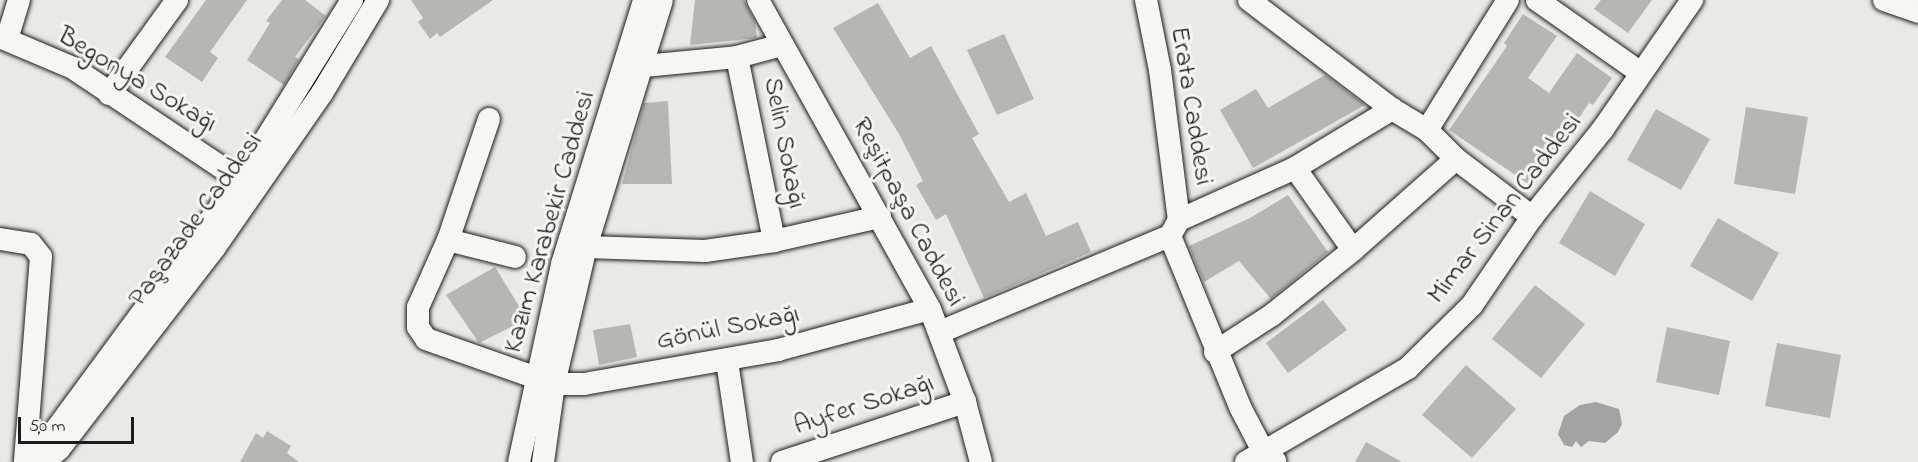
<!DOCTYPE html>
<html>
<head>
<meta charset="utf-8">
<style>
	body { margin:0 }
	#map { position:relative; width:1918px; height:462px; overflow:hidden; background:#e9e9e5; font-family:"Indie Flower",sans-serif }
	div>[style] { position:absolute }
	.water>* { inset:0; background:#a3a3a1 }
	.building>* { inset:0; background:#b6b6b3 }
	.roads { filter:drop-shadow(0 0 2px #1c1c1c) drop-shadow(0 0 2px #1c1c1c) }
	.minor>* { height:22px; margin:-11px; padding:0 11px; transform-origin:11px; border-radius:11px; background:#f6f6f2 }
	span { translate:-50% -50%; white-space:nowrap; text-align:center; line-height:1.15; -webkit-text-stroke:6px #f6f6f2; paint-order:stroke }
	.street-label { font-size:27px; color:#1c1c1c }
	.scale { position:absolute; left:18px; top:417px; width:116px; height:27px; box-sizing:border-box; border:3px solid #1c1c1c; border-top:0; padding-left:8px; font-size:18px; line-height:21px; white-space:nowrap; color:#1c1c1c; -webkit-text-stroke:4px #f6f6f2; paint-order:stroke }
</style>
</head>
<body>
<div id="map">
	<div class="water">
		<div style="clip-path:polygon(1596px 402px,1619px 409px,1622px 424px,1618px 432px,1605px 443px,1589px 441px,1581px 447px,1576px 441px,1572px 447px,1564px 445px,1558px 434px,1564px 416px,1580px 405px)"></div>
	</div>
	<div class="building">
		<div style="clip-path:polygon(206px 0,247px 0,210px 52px,218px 58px,202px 82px,165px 57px)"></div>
		<div style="clip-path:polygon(282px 0,305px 0,326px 16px,295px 57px,299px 59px,284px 85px,247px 60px,270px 23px,266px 21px)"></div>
		<div style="clip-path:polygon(411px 0,493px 0,440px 37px,437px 33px,430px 39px,418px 22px,423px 18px)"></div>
		<div style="clip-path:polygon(695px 0,744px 0,755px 22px,757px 38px,690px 45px)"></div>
		<div style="clip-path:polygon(1601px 0,1652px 0,1628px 33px,1594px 9px)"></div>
		<div style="clip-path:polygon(878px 3px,910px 58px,931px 46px,979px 134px,972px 138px,1009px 202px,1026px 193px,1046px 236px,1078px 222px,1091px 252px,984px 298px,946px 214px,936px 220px,916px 185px,923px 181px,899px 134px,833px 28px)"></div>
		<div style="clip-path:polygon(1523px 14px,1557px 36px,1528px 78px,1549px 93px,1577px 53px,1612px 78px,1593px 105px,1589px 103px,1533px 187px,1449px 130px,1507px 46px,1504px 43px)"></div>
		<div style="clip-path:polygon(1004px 34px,1034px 99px,997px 115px,967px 50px)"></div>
		<div style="clip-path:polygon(1325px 75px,1365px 105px,1253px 168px,1220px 110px,1256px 89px,1268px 108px)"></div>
		<div style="clip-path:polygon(668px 101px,672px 184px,622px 184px,644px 103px)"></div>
		<div style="clip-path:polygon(1746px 107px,1808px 117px,1795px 194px,1734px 184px)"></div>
		<div style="clip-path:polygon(1656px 109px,1710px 139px,1681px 190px,1627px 160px)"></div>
		<div style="clip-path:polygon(1590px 191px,1645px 224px,1615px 276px,1559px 243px)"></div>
		<div style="clip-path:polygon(1288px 195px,1328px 252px,1271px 299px,1239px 261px,1204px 282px,1189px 246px,1250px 218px)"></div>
		<div style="clip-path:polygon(1718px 218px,1779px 253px,1752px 301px,1690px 266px)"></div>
		<div style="clip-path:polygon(495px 267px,527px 319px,479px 343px,446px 295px)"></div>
		<div style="clip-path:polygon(1535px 285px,1585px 324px,1541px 378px,1492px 339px)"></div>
		<div style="clip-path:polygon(1323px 300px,1347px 330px,1288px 373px,1266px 343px)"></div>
		<div style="clip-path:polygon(630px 324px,637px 357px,599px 365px,593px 330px)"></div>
		<div style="clip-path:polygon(1667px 327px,1730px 341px,1719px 395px,1656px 382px)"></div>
		<div style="clip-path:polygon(1777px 343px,1841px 355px,1830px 418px,1765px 406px)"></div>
		<div style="clip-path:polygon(1466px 365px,1516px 409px,1472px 458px,1422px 415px)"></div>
		<div style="clip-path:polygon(267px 431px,291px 446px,287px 453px,299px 462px,240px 462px,256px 433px,263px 438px)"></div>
		<div style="clip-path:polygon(1366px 442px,1402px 462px,1355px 462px)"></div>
	</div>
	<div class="roads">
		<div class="minor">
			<div style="left:758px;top:0;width:354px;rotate:60.9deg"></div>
			<div style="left:930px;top:309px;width:99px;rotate:69.4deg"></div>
			<div style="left:965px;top:402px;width:62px;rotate:75.1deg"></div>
			<div style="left:1146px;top:0;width:71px;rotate:78.7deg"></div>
			<div style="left:1160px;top:70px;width:151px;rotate:82.8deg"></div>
			<div style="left:1249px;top:0;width:180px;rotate:37.3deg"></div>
			<div style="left:1537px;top:0;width:127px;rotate:35.1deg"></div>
			<div style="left:1884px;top:0;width:36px;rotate:19deg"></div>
			<div style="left:0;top:37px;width:79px;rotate:23deg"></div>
			<div style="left:73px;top:68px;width:216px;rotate:33.8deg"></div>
			<div style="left:7px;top:39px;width:41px;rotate:-72.9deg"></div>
			<div style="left:737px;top:57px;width:188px;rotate:78.6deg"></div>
			<div style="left:644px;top:66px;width:93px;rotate:-5.5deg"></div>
			<div style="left:737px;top:57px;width:47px;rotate:-14.9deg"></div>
			<div style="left:109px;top:94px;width:116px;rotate:-54.1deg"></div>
			<div style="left:489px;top:119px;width:128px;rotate:108.7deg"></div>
			<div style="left:448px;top:240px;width:73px;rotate:114.1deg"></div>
			<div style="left:418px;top:307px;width:20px;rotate:90deg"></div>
			<div style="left:418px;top:327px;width:14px;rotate:56deg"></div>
			<div style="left:426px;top:339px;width:136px;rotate:19.4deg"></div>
			<div style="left:554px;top:384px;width:30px"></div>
			<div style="left:584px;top:384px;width:197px;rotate:-9.9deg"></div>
			<div style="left:778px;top:350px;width:157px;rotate:-15.1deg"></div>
			<div style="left:1427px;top:130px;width:153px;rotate:-58.1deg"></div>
			<div style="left:1295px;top:168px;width:100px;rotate:54.7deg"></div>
			<div style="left:1353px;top:250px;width:137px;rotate:-41.5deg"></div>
			<div style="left:1170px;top:236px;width:185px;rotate:67.7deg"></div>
			<div style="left:1240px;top:407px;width:50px;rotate:62.4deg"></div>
			<div style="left:1263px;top:451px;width:16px;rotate:40deg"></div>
			<div style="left:0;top:239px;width:31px;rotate:9deg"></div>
			<div style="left:31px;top:244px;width:16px;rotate:52deg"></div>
			<div style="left:41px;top:257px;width:206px;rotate:94.5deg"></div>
			<div style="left:448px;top:240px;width:69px;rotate:14.2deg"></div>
			<div style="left:586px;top:247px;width:119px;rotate:1.9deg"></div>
			<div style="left:705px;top:251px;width:70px;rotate:-8.2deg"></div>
			<div style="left:774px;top:241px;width:109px;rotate:-12.8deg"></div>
			<div style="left:940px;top:332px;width:249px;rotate:-22.7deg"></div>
			<div style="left:1170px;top:236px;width:18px;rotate:-61deg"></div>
			<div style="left:1179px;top:220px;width:127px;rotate:-24.1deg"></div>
			<div style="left:1295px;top:168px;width:114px;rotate:-31.3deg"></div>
			<div style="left:1392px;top:109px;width:41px;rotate:31deg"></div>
			<div style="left:1427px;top:130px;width:41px;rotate:45deg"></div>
			<div style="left:1456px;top:159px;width:96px;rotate:37.3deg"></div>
			<div style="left:1215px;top:352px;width:68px;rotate:-33deg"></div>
			<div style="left:1272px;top:315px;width:104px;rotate:-38.7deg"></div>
			<div style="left:727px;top:361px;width:102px;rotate:81.6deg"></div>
			<div style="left:32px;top:462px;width:352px;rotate:-53.6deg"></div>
			<div style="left:241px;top:179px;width:211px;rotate:-58.2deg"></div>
			<div style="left:44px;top:462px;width:20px;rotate:-41deg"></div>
			<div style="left:59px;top:449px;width:255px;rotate:-52.3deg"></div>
			<div style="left:215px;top:247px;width:188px;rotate:-55.2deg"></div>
			<div style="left:322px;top:93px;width:109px;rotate:-58.9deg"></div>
			<div style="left:519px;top:462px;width:203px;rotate:-77.7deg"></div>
			<div style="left:562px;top:264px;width:276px;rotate:-72.7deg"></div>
			<div style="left:543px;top:462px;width:79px;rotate:-82deg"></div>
			<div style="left:554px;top:384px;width:141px;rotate:-76.9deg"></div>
			<div style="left:586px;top:247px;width:258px;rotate:-72.9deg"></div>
			<div style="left:782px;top:462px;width:193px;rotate:-18.2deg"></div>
			<div style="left:1246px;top:462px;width:187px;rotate:-30.1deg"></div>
			<div style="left:1408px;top:368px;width:90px;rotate:-44.5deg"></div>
			<div style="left:1472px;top:305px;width:107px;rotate:-55.7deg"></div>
			<div style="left:1532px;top:217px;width:113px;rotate:-51.1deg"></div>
			<div style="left:1603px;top:129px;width:157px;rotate:-55.4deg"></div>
		</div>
	</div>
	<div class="street-label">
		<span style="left:137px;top:80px;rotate:31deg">Begonya Sokağı</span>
		<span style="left:1191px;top:106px;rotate:81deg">Erata Caddesi</span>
		<span style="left:784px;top:143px;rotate:79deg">Selin Sokağı</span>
		<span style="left:1505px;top:209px;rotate:-52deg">Mimar Sinan Caddesi</span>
		<span style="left:908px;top:212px;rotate:62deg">Reşitpaşa Caddesi</span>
		<span style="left:196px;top:220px;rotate:-54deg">Paşazade Caddesi</span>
		<span style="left:550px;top:222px;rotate:-74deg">Kazım Karabekir Caddesi</span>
		<span style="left:728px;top:328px;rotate:-11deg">Gönül Sokağı</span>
		<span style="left:864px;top:405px;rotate:-18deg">Ayfer Sokağı</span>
	</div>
	<div class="scale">50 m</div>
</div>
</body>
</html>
